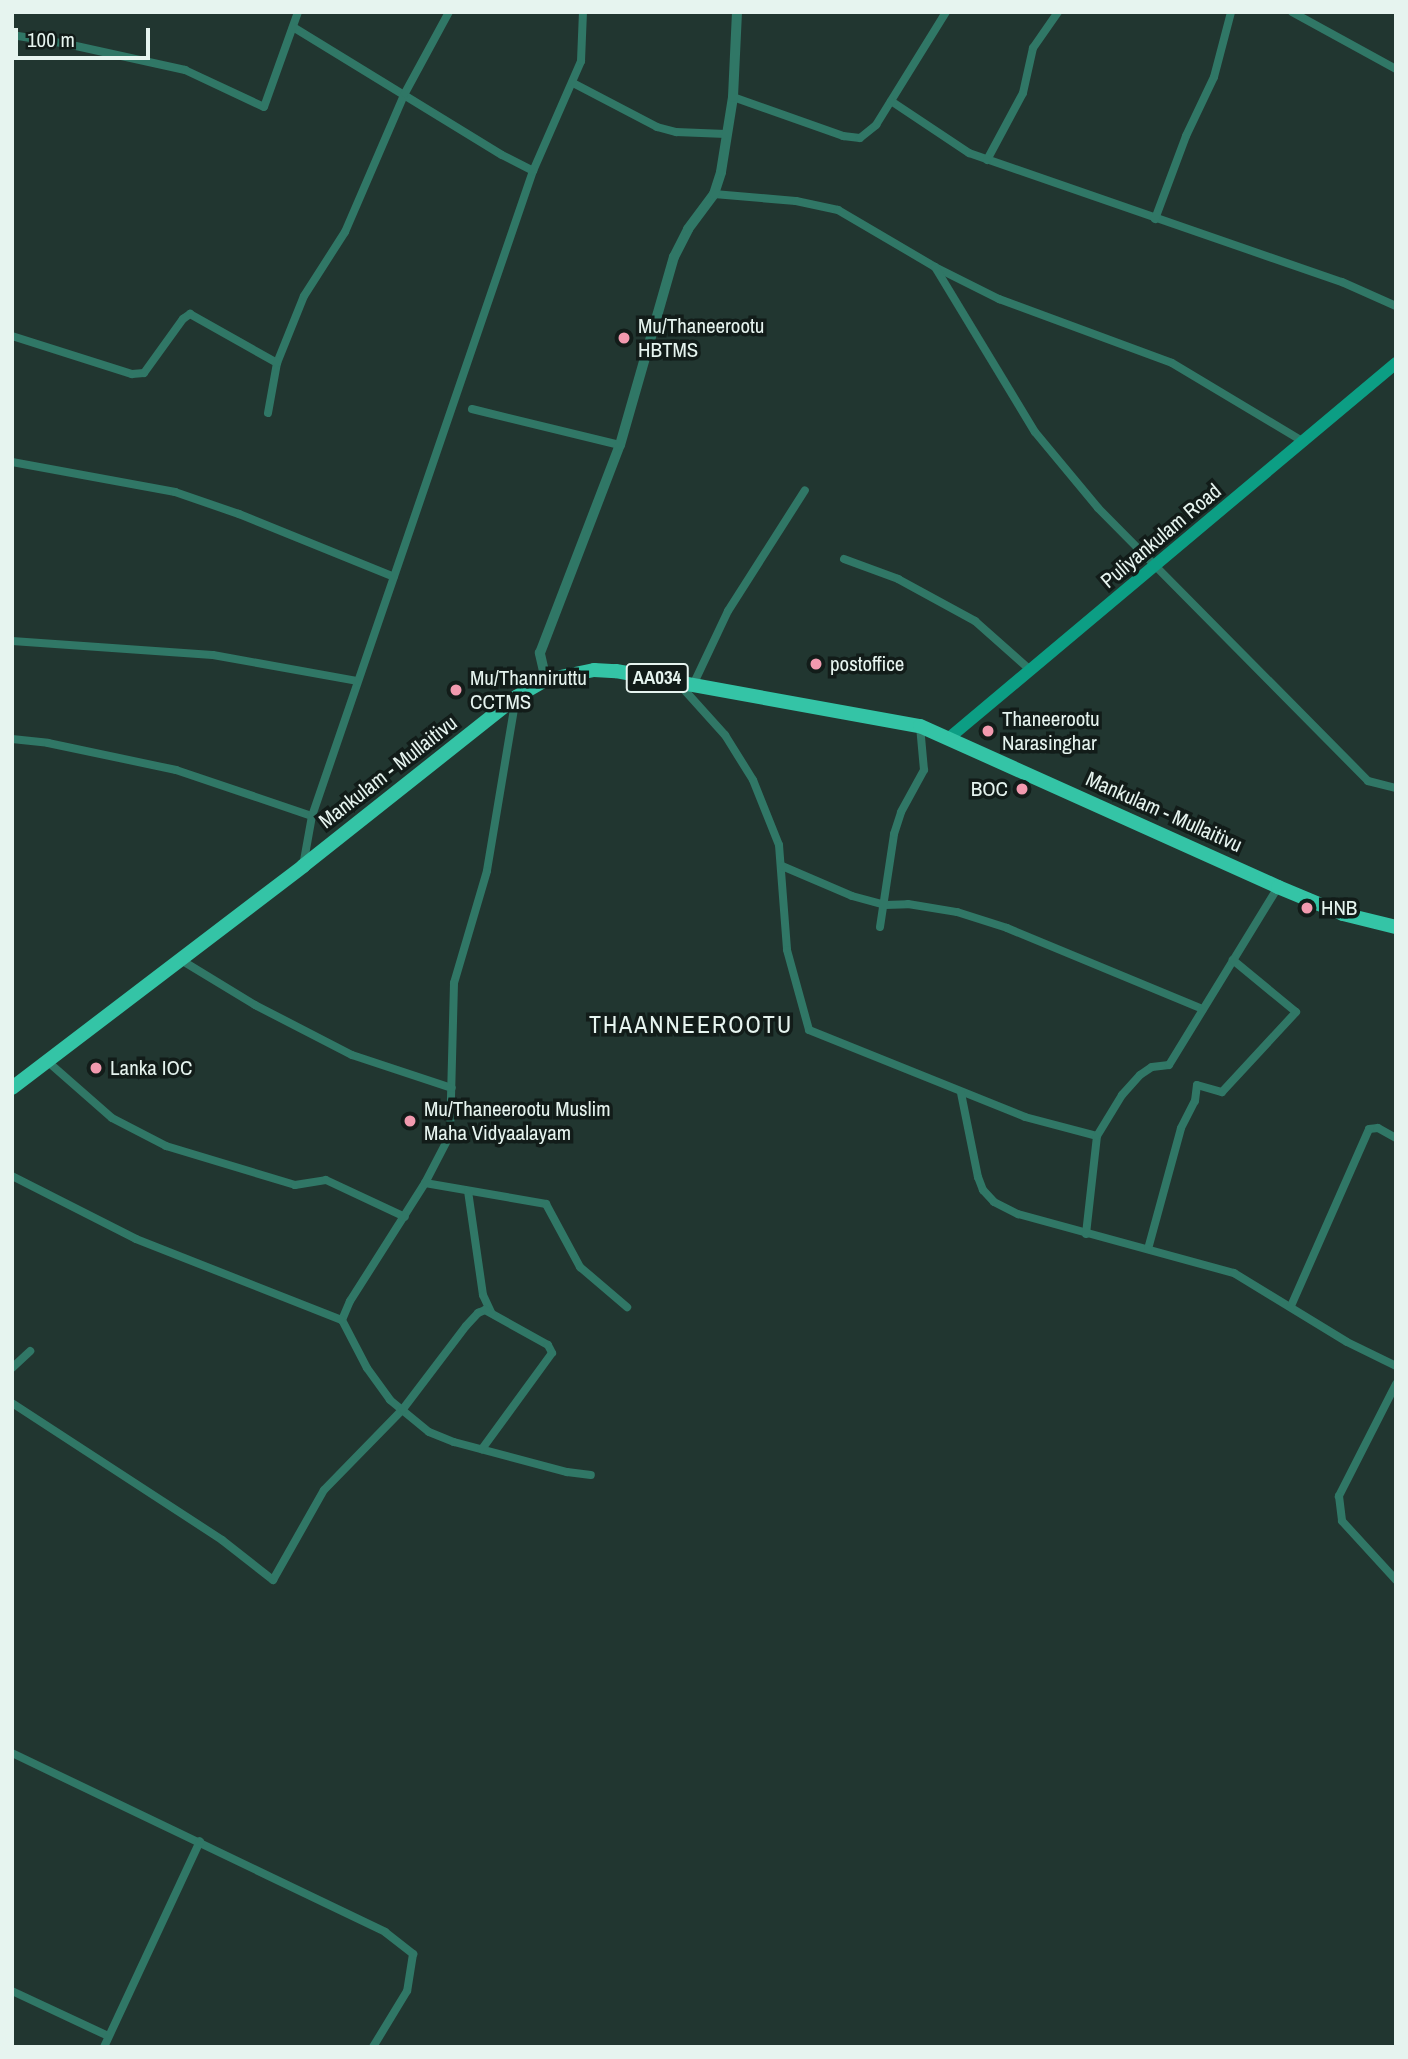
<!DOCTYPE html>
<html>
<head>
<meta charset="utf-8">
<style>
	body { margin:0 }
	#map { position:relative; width:1408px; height:2059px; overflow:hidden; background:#213630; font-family:"Archivo Narrow",sans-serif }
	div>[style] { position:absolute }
	.minor>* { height:8px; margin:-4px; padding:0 4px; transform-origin:4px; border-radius:4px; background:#307766 }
	.tertiary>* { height:10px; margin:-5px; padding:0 5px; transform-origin:5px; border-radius:5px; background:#307766 }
	.secondary>* { height:12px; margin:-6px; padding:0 6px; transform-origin:6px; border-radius:6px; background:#0c9e84 }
	.trunk>* { height:14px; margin:-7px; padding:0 7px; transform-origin:7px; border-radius:7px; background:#34c4a6 }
	.dots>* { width:19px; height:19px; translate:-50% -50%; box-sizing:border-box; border:4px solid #121c19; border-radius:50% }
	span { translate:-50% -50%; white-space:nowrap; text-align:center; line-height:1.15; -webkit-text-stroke:7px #121c19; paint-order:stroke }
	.shield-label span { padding:2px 5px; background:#121c19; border:2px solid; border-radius:5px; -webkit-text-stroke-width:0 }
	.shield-label { font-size:19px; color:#e6f4ef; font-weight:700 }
	.poi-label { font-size:21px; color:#e6f4ef }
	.left { translate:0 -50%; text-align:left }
	.right { translate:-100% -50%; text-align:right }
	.street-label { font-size:21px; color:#e6f4ef }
	.quarter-label { font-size:24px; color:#e6f4ef; letter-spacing:2px }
	.frame { position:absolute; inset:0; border:14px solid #e6f4ef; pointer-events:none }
	.scale { position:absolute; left:14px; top:28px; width:136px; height:32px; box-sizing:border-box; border:4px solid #e6f4ef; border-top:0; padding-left:9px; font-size:21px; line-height:24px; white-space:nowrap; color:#e6f4ef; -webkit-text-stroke:5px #121c19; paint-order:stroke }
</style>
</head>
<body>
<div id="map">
	<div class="minor">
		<div style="left:1292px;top:12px;width:119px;rotate:28.7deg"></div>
		<div style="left:293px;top:27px;width:245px;rotate:31.5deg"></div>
		<div style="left:502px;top:155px;width:35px;rotate:27deg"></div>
		<div style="left:12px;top:35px;width:56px;rotate:9.3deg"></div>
		<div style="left:67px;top:44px;width:121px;rotate:12.4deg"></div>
		<div style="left:185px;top:70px;width:87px;rotate:25.1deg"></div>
		<div style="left:264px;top:107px;width:101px;rotate:-70.3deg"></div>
		<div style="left:573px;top:83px;width:95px;rotate:27.6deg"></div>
		<div style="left:657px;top:127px;width:20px;rotate:15deg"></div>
		<div style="left:676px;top:132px;width:50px;rotate:2.3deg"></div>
		<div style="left:733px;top:97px;width:117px;rotate:19.5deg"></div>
		<div style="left:843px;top:136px;width:17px;rotate:7deg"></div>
		<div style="left:860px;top:138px;width:21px;rotate:-39deg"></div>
		<div style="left:876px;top:125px;width:133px;rotate:-58.2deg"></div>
		<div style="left:891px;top:101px;width:94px;rotate:33.7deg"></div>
		<div style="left:969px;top:153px;width:395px;rotate:19.1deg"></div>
		<div style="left:1342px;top:282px;width:59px;rotate:24deg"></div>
		<div style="left:987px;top:160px;width:76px;rotate:-61.8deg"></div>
		<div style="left:1023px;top:93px;width:46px;rotate:-77.5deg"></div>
		<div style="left:1033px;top:48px;width:44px;rotate:-55.2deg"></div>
		<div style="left:714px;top:194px;width:82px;rotate:4.9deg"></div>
		<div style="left:796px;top:201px;width:43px;rotate:12.1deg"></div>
		<div style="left:838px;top:210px;width:113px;rotate:30.4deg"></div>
		<div style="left:935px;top:267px;width:72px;rotate:26.6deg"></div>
		<div style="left:999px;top:299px;width:184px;rotate:20.3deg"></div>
		<div style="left:1172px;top:363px;width:154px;rotate:30.9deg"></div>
		<div style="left:1155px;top:219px;width:89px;rotate:-69.5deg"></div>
		<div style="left:1186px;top:136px;width:65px;rotate:-64.6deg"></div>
		<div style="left:1214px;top:77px;width:67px;rotate:-75.3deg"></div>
		<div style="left:935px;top:267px;width:193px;rotate:58.8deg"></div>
		<div style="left:1035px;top:432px;width:99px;rotate:50.3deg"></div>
		<div style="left:1098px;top:508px;width:384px;rotate:45.3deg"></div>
		<div style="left:1368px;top:781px;width:29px;rotate:14deg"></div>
		<div style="left:12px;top:336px;width:126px;rotate:17.6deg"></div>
		<div style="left:132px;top:374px;width:12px;rotate:-5deg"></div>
		<div style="left:144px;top:373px;width:67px;rotate:-54.2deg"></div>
		<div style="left:183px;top:319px;width:9px;rotate:-36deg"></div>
		<div style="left:190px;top:314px;width:100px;rotate:29.4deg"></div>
		<div style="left:472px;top:409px;width:152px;rotate:13.7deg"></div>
		<div style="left:268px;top:413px;width:51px;rotate:-79.8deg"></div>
		<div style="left:277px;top:363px;width:72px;rotate:-68.1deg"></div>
		<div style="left:304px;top:296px;width:76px;rotate:-57.4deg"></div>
		<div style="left:345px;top:232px;width:151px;rotate:-66.7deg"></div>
		<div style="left:405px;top:93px;width:92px;rotate:-61.5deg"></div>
		<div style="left:12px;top:462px;width:166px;rotate:10.4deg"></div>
		<div style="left:175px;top:492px;width:68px;rotate:19deg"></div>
		<div style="left:239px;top:514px;width:167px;rotate:22.1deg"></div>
		<div style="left:844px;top:559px;width:58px;rotate:20.3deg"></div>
		<div style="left:898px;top:579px;width:88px;rotate:28.6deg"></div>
		<div style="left:975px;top:621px;width:72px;rotate:41.6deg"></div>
		<div style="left:12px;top:641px;width:201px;rotate:4deg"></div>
		<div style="left:213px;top:655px;width:146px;rotate:10.2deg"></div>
		<div style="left:679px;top:684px;width:69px;rotate:48deg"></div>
		<div style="left:725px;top:735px;width:53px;rotate:58.1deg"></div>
		<div style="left:753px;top:780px;width:70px;rotate:68.2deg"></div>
		<div style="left:779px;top:845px;width:105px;rotate:85.6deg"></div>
		<div style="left:787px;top:950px;width:83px;rotate:74.6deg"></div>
		<div style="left:809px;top:1030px;width:233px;rotate:21.9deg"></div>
		<div style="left:1025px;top:1117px;width:74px;rotate:14.8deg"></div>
		<div style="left:693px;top:685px;width:82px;rotate:-64.7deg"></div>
		<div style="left:728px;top:611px;width:143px;rotate:-57.5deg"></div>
		<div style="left:516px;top:697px;width:176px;rotate:99.5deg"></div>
		<div style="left:487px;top:871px;width:117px;rotate:106.4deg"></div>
		<div style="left:454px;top:983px;width:152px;rotate:91.5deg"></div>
		<div style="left:450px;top:1135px;width:54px;rotate:117.5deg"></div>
		<div style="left:425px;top:1183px;width:140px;rotate:122.4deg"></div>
		<div style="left:350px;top:1301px;width:21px;rotate:113deg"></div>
		<div style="left:342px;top:1320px;width:54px;rotate:62.5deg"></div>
		<div style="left:367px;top:1368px;width:39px;rotate:54deg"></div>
		<div style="left:390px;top:1400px;width:50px;rotate:39.4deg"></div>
		<div style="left:429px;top:1432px;width:27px;rotate:22deg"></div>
		<div style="left:454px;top:1442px;width:117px;rotate:14.9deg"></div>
		<div style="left:567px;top:1472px;width:24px;rotate:7deg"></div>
		<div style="left:12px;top:739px;width:36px;rotate:6deg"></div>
		<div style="left:48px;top:743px;width:131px;rotate:11.9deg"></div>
		<div style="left:176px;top:770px;width:144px;rotate:18.7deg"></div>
		<div style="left:303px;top:866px;width:51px;rotate:-79.8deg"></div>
		<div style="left:312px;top:816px;width:682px;rotate:-71.09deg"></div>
		<div style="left:533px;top:171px;width:120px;rotate:-66.4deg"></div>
		<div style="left:581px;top:61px;width:49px;rotate:-87.7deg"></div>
		<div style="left:782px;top:866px;width:76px;rotate:23.2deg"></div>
		<div style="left:852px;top:896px;width:34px;rotate:15deg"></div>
		<div style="left:885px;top:905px;width:23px;rotate:-2deg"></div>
		<div style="left:908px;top:904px;width:50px;rotate:9.3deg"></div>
		<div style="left:957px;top:912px;width:52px;rotate:17.7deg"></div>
		<div style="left:1007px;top:928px;width:212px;rotate:22.5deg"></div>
		<div style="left:880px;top:927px;width:94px;rotate:-81.4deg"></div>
		<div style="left:894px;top:834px;width:23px;rotate:-72deg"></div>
		<div style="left:901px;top:812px;width:48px;rotate:-61.3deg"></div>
		<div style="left:924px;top:770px;width:44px;rotate:-95.2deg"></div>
		<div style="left:181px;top:960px;width:87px;rotate:31.3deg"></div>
		<div style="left:255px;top:1005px;width:109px;rotate:27.3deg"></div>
		<div style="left:352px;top:1055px;width:105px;rotate:18.3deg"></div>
		<div style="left:47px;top:1061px;width:86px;rotate:41.2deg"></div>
		<div style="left:112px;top:1118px;width:61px;rotate:27.4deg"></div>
		<div style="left:166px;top:1146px;width:135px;rotate:16.8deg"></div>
		<div style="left:295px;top:1185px;width:31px;rotate:-9deg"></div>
		<div style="left:326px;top:1180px;width:87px;rotate:25.1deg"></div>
		<div style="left:961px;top:1093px;width:86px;rotate:78.6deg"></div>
		<div style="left:978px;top:1177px;width:14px;rotate:69deg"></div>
		<div style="left:983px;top:1190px;width:16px;rotate:47deg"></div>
		<div style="left:994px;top:1202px;width:27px;rotate:27deg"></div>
		<div style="left:1018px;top:1214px;width:224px;rotate:15.3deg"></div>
		<div style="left:1234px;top:1273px;width:132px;rotate:31.4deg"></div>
		<div style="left:1347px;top:1342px;width:55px;rotate:26.1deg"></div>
		<div style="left:12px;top:1176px;width:139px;rotate:26.9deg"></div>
		<div style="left:136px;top:1239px;width:221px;rotate:21.5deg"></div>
		<div style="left:425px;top:1183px;width:123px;rotate:9.8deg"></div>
		<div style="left:546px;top:1204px;width:72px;rotate:61.6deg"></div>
		<div style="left:580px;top:1267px;width:62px;rotate:40.4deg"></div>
		<div style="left:468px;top:1191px;width:105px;rotate:81.8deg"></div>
		<div style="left:483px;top:1295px;width:19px;rotate:65deg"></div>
		<div style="left:1086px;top:1234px;width:99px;rotate:-83.6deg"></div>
		<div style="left:1097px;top:1136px;width:48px;rotate:-58.6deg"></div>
		<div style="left:1122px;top:1095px;width:27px;rotate:-48deg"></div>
		<div style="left:1140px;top:1075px;width:14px;rotate:-34deg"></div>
		<div style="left:1152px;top:1067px;width:17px;rotate:-7deg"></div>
		<div style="left:1169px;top:1065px;width:209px;rotate:-58.5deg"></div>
		<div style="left:1148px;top:1249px;width:125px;rotate:-74.7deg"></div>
		<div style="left:1181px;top:1128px;width:30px;rotate:-63deg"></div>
		<div style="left:1195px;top:1101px;width:16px;rotate:-83deg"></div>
		<div style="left:1197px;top:1085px;width:26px;rotate:16deg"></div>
		<div style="left:1222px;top:1092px;width:109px;rotate:-47.2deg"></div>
		<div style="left:1296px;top:1012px;width:82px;rotate:-140.5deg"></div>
		<div style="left:1291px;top:1306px;width:193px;rotate:-66.2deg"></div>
		<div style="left:1369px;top:1129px;width:9px;rotate:-6deg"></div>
		<div style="left:1378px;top:1128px;width:21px;rotate:29deg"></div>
		<div style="left:12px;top:1368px;width:25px;rotate:-43deg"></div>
		<div style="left:1396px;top:1384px;width:126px;rotate:117deg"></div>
		<div style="left:1339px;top:1496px;width:25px;rotate:83deg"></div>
		<div style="left:1342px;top:1521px;width:80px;rotate:47.5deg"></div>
		<div style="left:12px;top:1403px;width:251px;rotate:33.1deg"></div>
		<div style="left:222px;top:1540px;width:65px;rotate:38.1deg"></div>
		<div style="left:273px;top:1580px;width:103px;rotate:-60.5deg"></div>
		<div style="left:324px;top:1490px;width:113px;rotate:-45.7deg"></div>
		<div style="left:403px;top:1409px;width:104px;rotate:-52.8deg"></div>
		<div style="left:466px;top:1326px;width:18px;rotate:-47deg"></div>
		<div style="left:478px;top:1313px;width:8px;rotate:-23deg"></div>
		<div style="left:485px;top:1310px;width:72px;rotate:29.1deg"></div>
		<div style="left:548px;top:1345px;width:9px;rotate:63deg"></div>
		<div style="left:552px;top:1353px;width:119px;rotate:126.1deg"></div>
		<div style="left:12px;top:1753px;width:414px;rotate:25.6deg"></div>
		<div style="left:385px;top:1932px;width:36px;rotate:38deg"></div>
		<div style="left:413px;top:1954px;width:37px;rotate:99deg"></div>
		<div style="left:407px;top:1991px;width:66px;rotate:121.3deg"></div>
		<div style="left:12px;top:1991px;width:106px;rotate:25.1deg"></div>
		<div style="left:104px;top:2047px;width:227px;rotate:-65deg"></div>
	</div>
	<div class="tertiary">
		<div style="left:546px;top:680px;width:28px;rotate:-103deg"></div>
		<div style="left:540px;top:653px;width:223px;rotate:-69deg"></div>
		<div style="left:620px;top:445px;width:196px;rotate:-74deg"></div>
		<div style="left:674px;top:257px;width:31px;rotate:-63deg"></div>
		<div style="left:688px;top:229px;width:44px;rotate:-53.4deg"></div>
		<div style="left:714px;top:194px;width:23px;rotate:-72deg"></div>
		<div style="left:721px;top:172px;width:76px;rotate:-80.9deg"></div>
		<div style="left:733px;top:97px;width:85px;rotate:-87.3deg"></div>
	</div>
	<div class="secondary">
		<div style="left:949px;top:738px;width:583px;rotate:-39.99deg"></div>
	</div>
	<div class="trunk">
		<div style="left:12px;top:1088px;width:366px;rotate:-37.3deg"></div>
		<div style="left:303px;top:866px;width:272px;rotate:-38.4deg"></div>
		<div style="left:516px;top:697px;width:34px;rotate:-30deg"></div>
		<div style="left:546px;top:680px;width:49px;rotate:-11.8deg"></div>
		<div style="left:594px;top:670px;width:22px;rotate:3deg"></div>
		<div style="left:616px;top:671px;width:309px;rotate:10.3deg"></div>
		<div style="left:920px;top:726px;width:393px;rotate:24.2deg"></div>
		<div style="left:1278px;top:887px;width:70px;rotate:22.6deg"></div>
		<div style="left:1343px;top:914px;width:55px;rotate:13.8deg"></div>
	</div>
	<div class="dots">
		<div style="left:624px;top:338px;background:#f29aaf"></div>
		<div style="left:816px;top:664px;background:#f29aaf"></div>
		<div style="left:456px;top:690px;background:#f29aaf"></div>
		<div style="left:988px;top:731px;background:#f29aaf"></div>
		<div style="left:1022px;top:789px;background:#f29aaf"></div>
		<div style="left:1307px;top:908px;background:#f29aaf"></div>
		<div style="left:96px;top:1068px;background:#f29aaf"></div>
		<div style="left:410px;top:1121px;background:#f29aaf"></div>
	</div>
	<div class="shield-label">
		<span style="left:657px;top:678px">AA034</span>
	</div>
	<div class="poi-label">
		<span class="left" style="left:638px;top:338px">Mu/Thaneerootu<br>HBTMS</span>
		<span class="left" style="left:830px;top:664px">postoffice</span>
		<span class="left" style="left:470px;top:690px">Mu/Thanniruttu<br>CCTMS</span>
		<span class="left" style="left:1002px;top:731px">Thaneerootu<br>Narasinghar</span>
		<span class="right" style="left:1008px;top:789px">BOC</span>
		<span class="left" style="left:1321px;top:908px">HNB</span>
		<span class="left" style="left:110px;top:1068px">Lanka IOC</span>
		<span class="left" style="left:424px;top:1121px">Mu/Thaneerootu Muslim<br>Maha Vidyaalayam</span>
	</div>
	<div class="street-label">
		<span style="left:1161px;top:536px;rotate:-40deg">Puliyankulam Road</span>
		<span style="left:388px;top:772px;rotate:-38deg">Mankulam - Mullaitivu</span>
		<span style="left:1164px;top:812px;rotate:24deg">Mankulam - Mullaitivu</span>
	</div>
	<div class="quarter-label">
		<span style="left:691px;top:1025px">THAANNEEROOTU</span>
	</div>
	<div class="frame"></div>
	<div class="scale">100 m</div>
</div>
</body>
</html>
